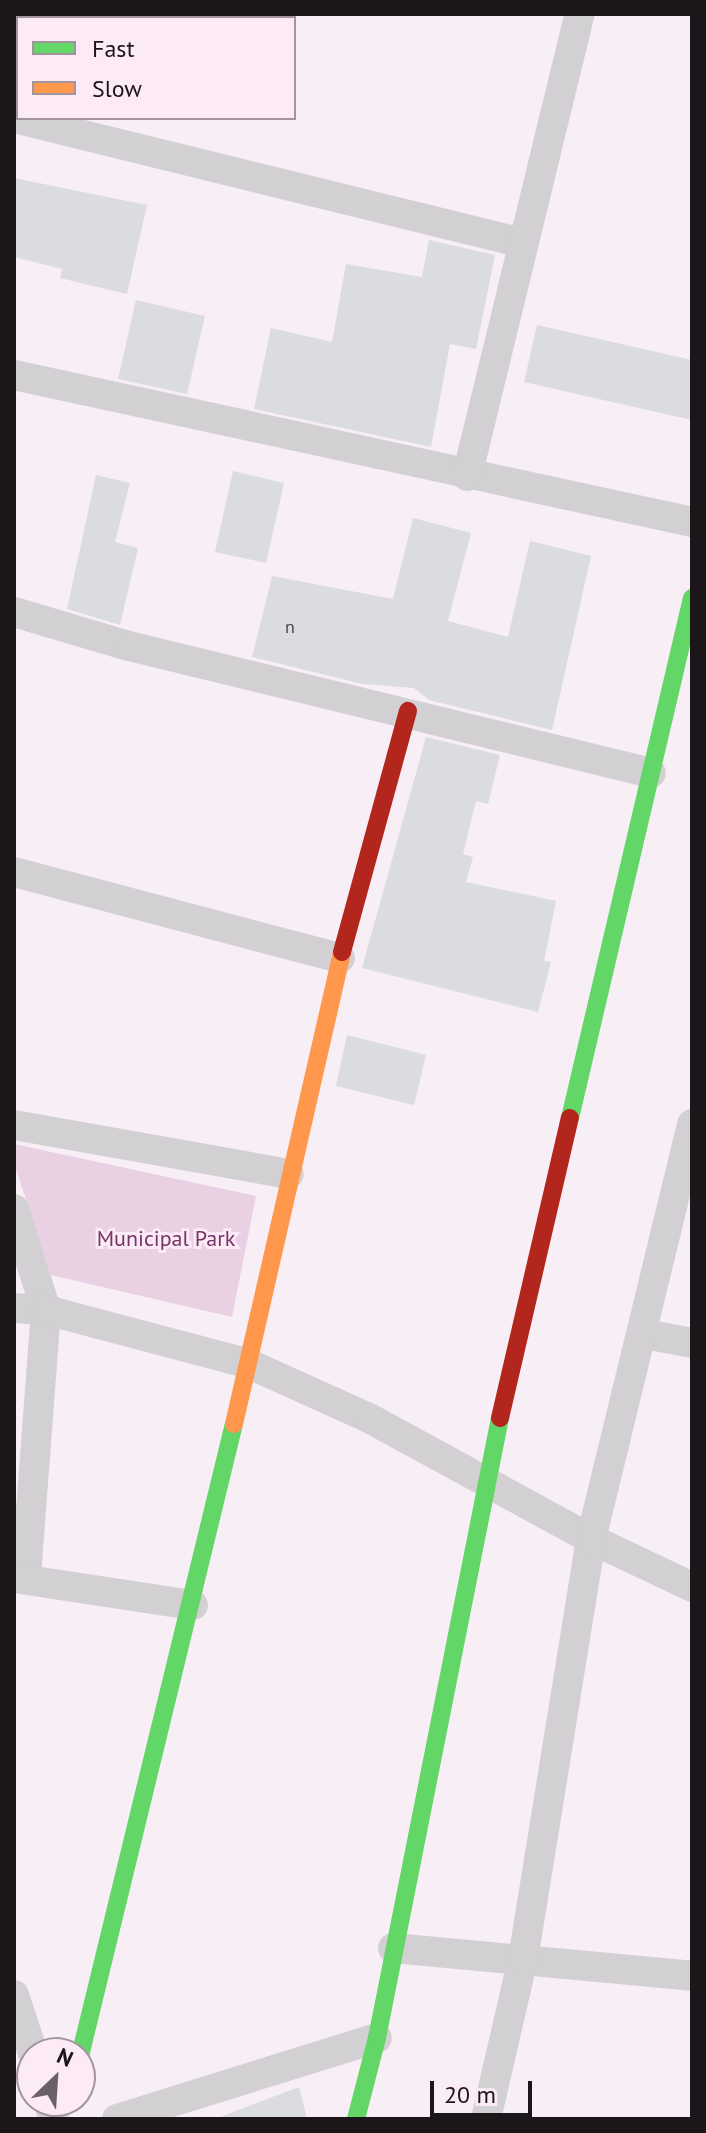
<!DOCTYPE html>
<html>
<head>
<meta charset="utf-8">
<style>
	body { margin:0 }
	#map { position:relative; width:706px; height:2133px; overflow:hidden; background:#f8eef5; font-family:"PT Sans",sans-serif }
	div>[style] { position:absolute }
	.green>* { inset:0; background:#e9d0e2 }
	.building>* { inset:0; background:#dadce0 }
	.street>* { height:30px; margin:-15px; padding:0 15px; transform-origin:15px; border-radius:15px; background:#d2d0d2 }
	.fast>* { height:18px; margin:-9px; padding:0 9px; transform-origin:9px; border-radius:9px; background:#63d668 }
	.slow>* { height:18px; margin:-9px; padding:0 9px; transform-origin:9px; border-radius:9px; background:#ff974d }
	.jam>* { height:18px; margin:-9px; padding:0 9px; transform-origin:9px; border-radius:9px; background:#b3261e }
	span { translate:-50% -50%; white-space:nowrap; text-align:center; line-height:1.15; -webkit-text-stroke:6px #fceaf7; paint-order:stroke }
	.number-label { font-size:18px; color:#4c474c }
	.number-label span { -webkit-text-stroke-width:0 }
	.park-label { font-size:22px; color:#743466 }
	.frame { position:absolute; inset:0; border:16px solid #1c151a; pointer-events:none }
	.legend { position:absolute; left:16px; top:16px; width:280px; height:104px; box-sizing:border-box; background:#fceaf7; border:2px solid #a2959f; margin:0; padding:10px 14px; list-style:none; font-size:24px; color:#1c151a }
	.legend li { display:flex; align-items:center; gap:16px; height:40px }
	.legend b { width:40px; border:2px solid #a2959f }
	.north { position:absolute; left:16px; top:2037px; width:80px; height:80px; box-sizing:border-box; background:#fceaf7; border:2px solid #a2959f; border-radius:50%; rotate:25deg; font-size:22px; font-weight:700; line-height:32px; text-align:center; color:#1c151a }
	.north::after { content:''; display:block; margin:auto; width:28px; height:36px; background:#696167; clip-path:polygon(50% 0,100% 100%,50% 72%,0 100%) }
	.scale { position:absolute; left:430px; top:2081px; width:102px; height:36px; box-sizing:border-box; border:4px solid #1c151a; border-top:0; padding-left:10px; font-size:24px; line-height:28px; white-space:nowrap; color:#1c151a; -webkit-text-stroke:6px #fceaf7; paint-order:stroke }
</style>
</head>
<body>
<div id="map">
	<div class="green">
		<div style="clip-path:polygon(14px 1144px,256px 1196px,232px 1317px,51px 1275px,14px 1163px)"></div>
	</div>
	<div class="building">
		<div style="clip-path:polygon(14px 178px,147px 205px,127px 294px,60px 278px,62px 269px,14px 257px)"></div>
		<div style="clip-path:polygon(429px 240px,495px 255px,476px 349px,450px 344px,431px 447px,254px 409px,271px 328px,332px 342px,346px 264px,422px 277px)"></div>
		<div style="clip-path:polygon(136px 300px,205px 316px,187px 394px,118px 379px)"></div>
		<div style="clip-path:polygon(537px 325px,692px 360px,692px 420px,524px 382px)"></div>
		<div style="clip-path:polygon(233px 471px,284px 483px,266px 563px,215px 552px)"></div>
		<div style="clip-path:polygon(96px 475px,130px 483px,115px 542px,138px 548px,120px 625px,67px 609px)"></div>
		<div style="clip-path:polygon(413px 518px,471px 533px,448px 621px,508px 637px,530px 541px,591px 556px,552px 730px,429px 700px,414px 688px,363px 684px,252px 657px,272px 576px,393px 599px)"></div>
		<div style="clip-path:polygon(426px 737px,500px 755px,488px 804px,476px 801px,463px 854px,473px 857px,466px 882px,556px 901px,544px 961px,551px 962px,538px 1012px,362px 968px)"></div>
		<div style="clip-path:polygon(347px 1035px,426px 1055px,414px 1105px,336px 1086px)"></div>
		<div style="clip-path:polygon(299px 2087px,307px 2119px,221px 2119px,220px 2117px)"></div>
	</div>
	<div class="street">
		<div style="left:14px;top:118px;width:524px;rotate:13.8deg"></div>
		<div style="left:14px;top:375px;width:694px;rotate:12.23deg"></div>
		<div style="left:467px;top:476px;width:476px;rotate:-76.3deg"></div>
		<div style="left:14px;top:612px;width:120px;rotate:16.5deg"></div>
		<div style="left:129px;top:646px;width:537px;rotate:13.67deg"></div>
		<div style="left:14px;top:872px;width:337px;rotate:14.8deg"></div>
		<div style="left:14px;top:1125px;width:279px;rotate:10.1deg"></div>
		<div style="left:14px;top:1209px;width:106px;rotate:72.4deg"></div>
		<div style="left:46px;top:1310px;width:268px;rotate:94.3deg"></div>
		<div style="left:14px;top:1308px;width:32px;rotate:4deg"></div>
		<div style="left:46px;top:1310px;width:208px;rotate:14.8deg"></div>
		<div style="left:247px;top:1363px;width:134px;rotate:24.3deg"></div>
		<div style="left:369px;top:1418px;width:253px;rotate:28.6deg"></div>
		<div style="left:591px;top:1539px;width:112px;rotate:25.4deg"></div>
		<div style="left:645px;top:1334px;width:48px;rotate:10.8deg"></div>
		<div style="left:14px;top:1578px;width:181px;rotate:8.6deg"></div>
		<div style="left:393px;top:1948px;width:300px;rotate:5.3deg"></div>
		<div style="left:14px;top:1995px;width:61px;rotate:71.9deg"></div>
		<div style="left:48px;top:2101px;width:19px;rotate:72deg"></div>
		<div style="left:117px;top:2119px;width:272px;rotate:-17.3deg"></div>
		<div style="left:486px;top:2119px;width:164px;rotate:-77deg"></div>
		<div style="left:523px;top:1959px;width:425px;rotate:-80.8deg"></div>
		<div style="left:591px;top:1539px;width:427px;rotate:-76.3deg"></div>
	</div>
	<div class="fast">
		<div style="left:570px;top:1118px;width:534px;rotate:-76.8deg"></div>
		<div style="left:80px;top:2056px;width:650px;rotate:-76.31deg"></div>
		<div style="left:356px;top:2119px;width:84px;rotate:-75.5deg"></div>
		<div style="left:377px;top:2038px;width:632px;rotate:-78.78deg"></div>
	</div>
	<div class="slow">
		<div style="left:234px;top:1424px;width:484px;rotate:-77.1deg"></div>
	</div>
	<div class="jam">
		<div style="left:342px;top:952px;width:250px;rotate:-74.7deg"></div>
		<div style="left:500px;top:1418px;width:308px;rotate:-76.9deg"></div>
	</div>
	<div class="number-label">
		<span style="left:290px;top:627px">n</span>
	</div>
	<div class="park-label">
		<span style="left:166px;top:1239px">Municipal Park</span>
	</div>
	<div class="frame"></div>
	<ul class="legend">
	<li><b style="height:10px;background:#63d668"></b>Fast</li>
	<li><b style="height:10px;background:#ff974d"></b>Slow</li>
	</ul>
	<div class="north">N</div>
	<div class="scale">20 m</div>
</div>
</body>
</html>
